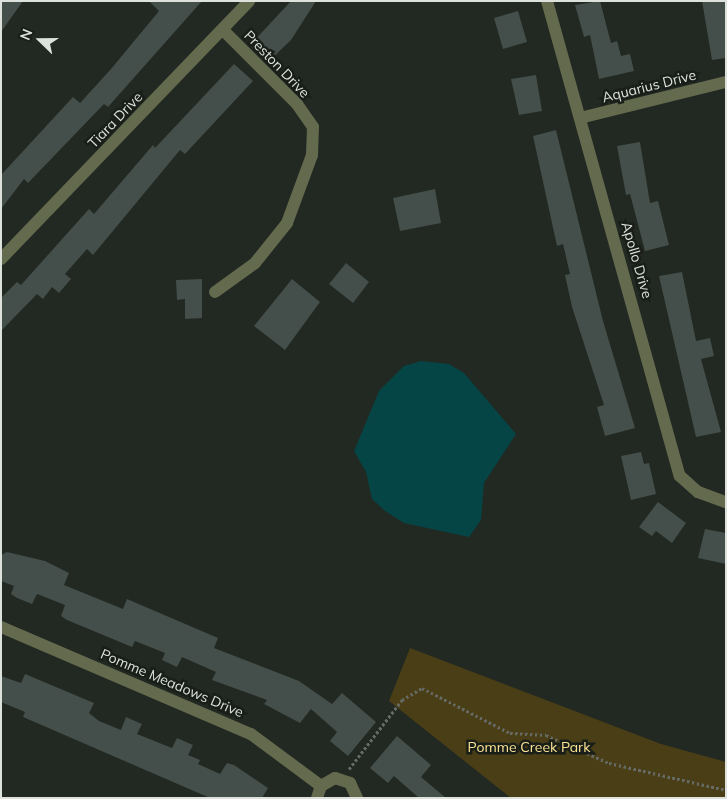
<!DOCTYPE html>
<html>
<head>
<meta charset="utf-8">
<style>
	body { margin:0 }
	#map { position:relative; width:727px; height:799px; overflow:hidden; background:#222822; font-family:Mulish,sans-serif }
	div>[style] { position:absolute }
	.green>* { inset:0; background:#4a3e17 }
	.water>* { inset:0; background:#054545 }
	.building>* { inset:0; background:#444e4a }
	.path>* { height:3px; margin-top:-1.5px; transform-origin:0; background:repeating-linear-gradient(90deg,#656a64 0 2.5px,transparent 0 5px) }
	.street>* { height:12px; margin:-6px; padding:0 6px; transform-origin:6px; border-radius:6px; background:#646a4d }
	span { translate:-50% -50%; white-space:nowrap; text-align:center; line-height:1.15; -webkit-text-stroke:5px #191f18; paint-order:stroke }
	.street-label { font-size:14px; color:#dee2dd }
	.park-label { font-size:14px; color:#fce394 }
	.frame { position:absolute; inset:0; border:2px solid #dee2dd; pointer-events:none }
	.north { position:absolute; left:15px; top:15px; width:50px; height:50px; -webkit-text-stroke:4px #191f18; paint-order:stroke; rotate:292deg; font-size:14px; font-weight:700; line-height:20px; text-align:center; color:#dee2dd }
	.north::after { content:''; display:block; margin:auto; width:18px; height:22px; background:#dee2dd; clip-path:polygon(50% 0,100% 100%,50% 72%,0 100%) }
</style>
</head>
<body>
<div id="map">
	<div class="green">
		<div style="clip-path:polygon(410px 648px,661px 744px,726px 762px,726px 798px,511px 798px,389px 701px)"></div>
	</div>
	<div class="water">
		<div style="clip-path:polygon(421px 361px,449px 364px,464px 373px,516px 434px,484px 483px,481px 520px,469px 537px,404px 523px,385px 511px,372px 499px,366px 472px,354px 451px,379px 391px,404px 366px)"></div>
	</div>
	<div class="building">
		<div style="clip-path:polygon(1px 1px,23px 1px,1px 32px)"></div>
		<div style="clip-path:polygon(149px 1px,202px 1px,108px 107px,104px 104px,28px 183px,24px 179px,1px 209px,1px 175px,73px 97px,80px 103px,111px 69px,159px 11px)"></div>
		<div style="clip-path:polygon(291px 1px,316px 1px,291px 40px,267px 63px,250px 45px)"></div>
		<div style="clip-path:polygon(600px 1px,611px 43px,617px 41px,621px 56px,630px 54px,634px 71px,599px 79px,590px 35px,584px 37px,575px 5px)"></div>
		<div style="clip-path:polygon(702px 1px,726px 1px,726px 58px,712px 60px)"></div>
		<div style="clip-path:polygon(518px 11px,527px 42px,503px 49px,494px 18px)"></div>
		<div style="clip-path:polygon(234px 64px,253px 81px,185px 154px,180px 150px,93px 255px,87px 249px,65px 274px,71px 279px,59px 293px,52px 287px,43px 299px,37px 294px,1px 331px,1px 298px,17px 282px,21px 285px,89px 209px,94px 214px,153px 145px,155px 148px)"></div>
		<div style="clip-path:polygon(536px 75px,542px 111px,519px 115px,511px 79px)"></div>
		<div style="clip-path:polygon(556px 130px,603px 321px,635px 428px,605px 436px,597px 407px,604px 405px,572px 307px,565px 275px,570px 274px,563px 244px,557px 246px,533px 136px)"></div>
		<div style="clip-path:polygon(640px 142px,650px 203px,658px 201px,669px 245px,645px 251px,630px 194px,626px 195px,617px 146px)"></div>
		<div style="clip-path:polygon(435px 189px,441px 223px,400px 231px,393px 198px)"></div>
		<div style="clip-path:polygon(346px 263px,369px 282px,353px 303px,329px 284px)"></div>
		<div style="clip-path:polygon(682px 272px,696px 341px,710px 338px,714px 356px,701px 359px,721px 432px,696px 437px,659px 276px)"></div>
		<div style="clip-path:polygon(202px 279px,202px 318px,185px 319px,185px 299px,177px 300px,176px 280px)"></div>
		<div style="clip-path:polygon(292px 279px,320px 302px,285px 350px,254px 326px)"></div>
		<div style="clip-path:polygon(641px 452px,644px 464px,649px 463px,656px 494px,631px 500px,621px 456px)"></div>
		<div style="clip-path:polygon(658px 502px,686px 523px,672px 543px,656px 531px,652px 536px,639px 527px)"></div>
		<div style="clip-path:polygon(705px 529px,726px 533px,726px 564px,698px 558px)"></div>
		<div style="clip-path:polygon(7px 552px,45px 561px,69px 573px,64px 585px,123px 609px,127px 599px,218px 638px,214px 648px,299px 681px,332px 704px,342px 693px,376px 722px,348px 756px,330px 741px,337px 732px,311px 709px,300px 723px,264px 704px,267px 700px,212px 680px,216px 672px,182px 657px,177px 667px,162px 660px,165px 653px,135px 641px,132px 647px,67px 620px,61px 616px,65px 605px,37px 594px,32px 604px,17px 598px,11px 594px,14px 586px,1px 581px,1px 555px)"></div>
		<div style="clip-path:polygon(25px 674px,94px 703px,89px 713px,99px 721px,121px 730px,126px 717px,142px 724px,137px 734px,172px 748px,177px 738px,193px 745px,188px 755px,200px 760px,198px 764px,220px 774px,227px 763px,234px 765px,268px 788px,262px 798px,210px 798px,23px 717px,25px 712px,1px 702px,1px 676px,21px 683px)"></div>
		<div style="clip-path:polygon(397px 736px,431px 765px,421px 777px,446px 798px,419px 798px,394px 776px,388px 783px,370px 768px)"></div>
	</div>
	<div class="path">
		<div style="left:349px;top:769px;width:87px;rotate:-52.5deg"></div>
		<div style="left:402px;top:700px;width:23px;rotate:-31deg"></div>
		<div style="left:422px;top:688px;width:99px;rotate:27.1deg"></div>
		<div style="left:510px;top:733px;width:36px;rotate:3deg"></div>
		<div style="left:546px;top:735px;width:69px;rotate:24deg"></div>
		<div style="left:609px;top:763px;width:120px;rotate:13deg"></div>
	</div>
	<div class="street">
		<div style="left:547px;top:1px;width:493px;rotate:74.4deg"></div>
		<div style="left:680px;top:476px;width:24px;rotate:42deg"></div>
		<div style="left:698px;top:492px;width:30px;rotate:20deg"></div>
		<div style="left:580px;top:118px;width:150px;rotate:-13.9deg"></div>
		<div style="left:1px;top:259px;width:358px;rotate:-46.1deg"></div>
		<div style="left:215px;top:292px;width:49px;rotate:-35.9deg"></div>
		<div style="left:255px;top:263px;width:51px;rotate:-51.3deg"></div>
		<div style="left:287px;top:223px;width:72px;rotate:-69.8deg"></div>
		<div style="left:312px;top:155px;width:28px;rotate:-88deg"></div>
		<div style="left:313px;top:127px;width:28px;rotate:-125deg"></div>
		<div style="left:297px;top:104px;width:105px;rotate:-135deg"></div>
		<div style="left:1px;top:627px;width:272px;rotate:23.2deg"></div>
		<div style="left:251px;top:734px;width:87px;rotate:36.6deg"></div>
		<div style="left:317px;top:798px;width:13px;rotate:-72deg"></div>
		<div style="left:321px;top:786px;width:16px;rotate:-30deg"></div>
		<div style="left:335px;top:778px;width:16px;rotate:18deg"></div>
		<div style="left:350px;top:783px;width:17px;rotate:65deg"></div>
	</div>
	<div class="street-label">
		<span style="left:277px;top:64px;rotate:46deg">Preston Drive</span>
		<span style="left:649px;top:86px;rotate:-14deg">Aquarius Drive</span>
		<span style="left:115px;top:120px;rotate:-46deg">Tiara Drive</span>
		<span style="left:637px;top:260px;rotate:74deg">Apollo Drive</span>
		<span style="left:172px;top:683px;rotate:23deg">Pomme Meadows Drive</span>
	</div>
	<div class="park-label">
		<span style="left:529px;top:747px">Pomme Creek Park</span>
	</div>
	<div class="frame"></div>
	<div class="north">N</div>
</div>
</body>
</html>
